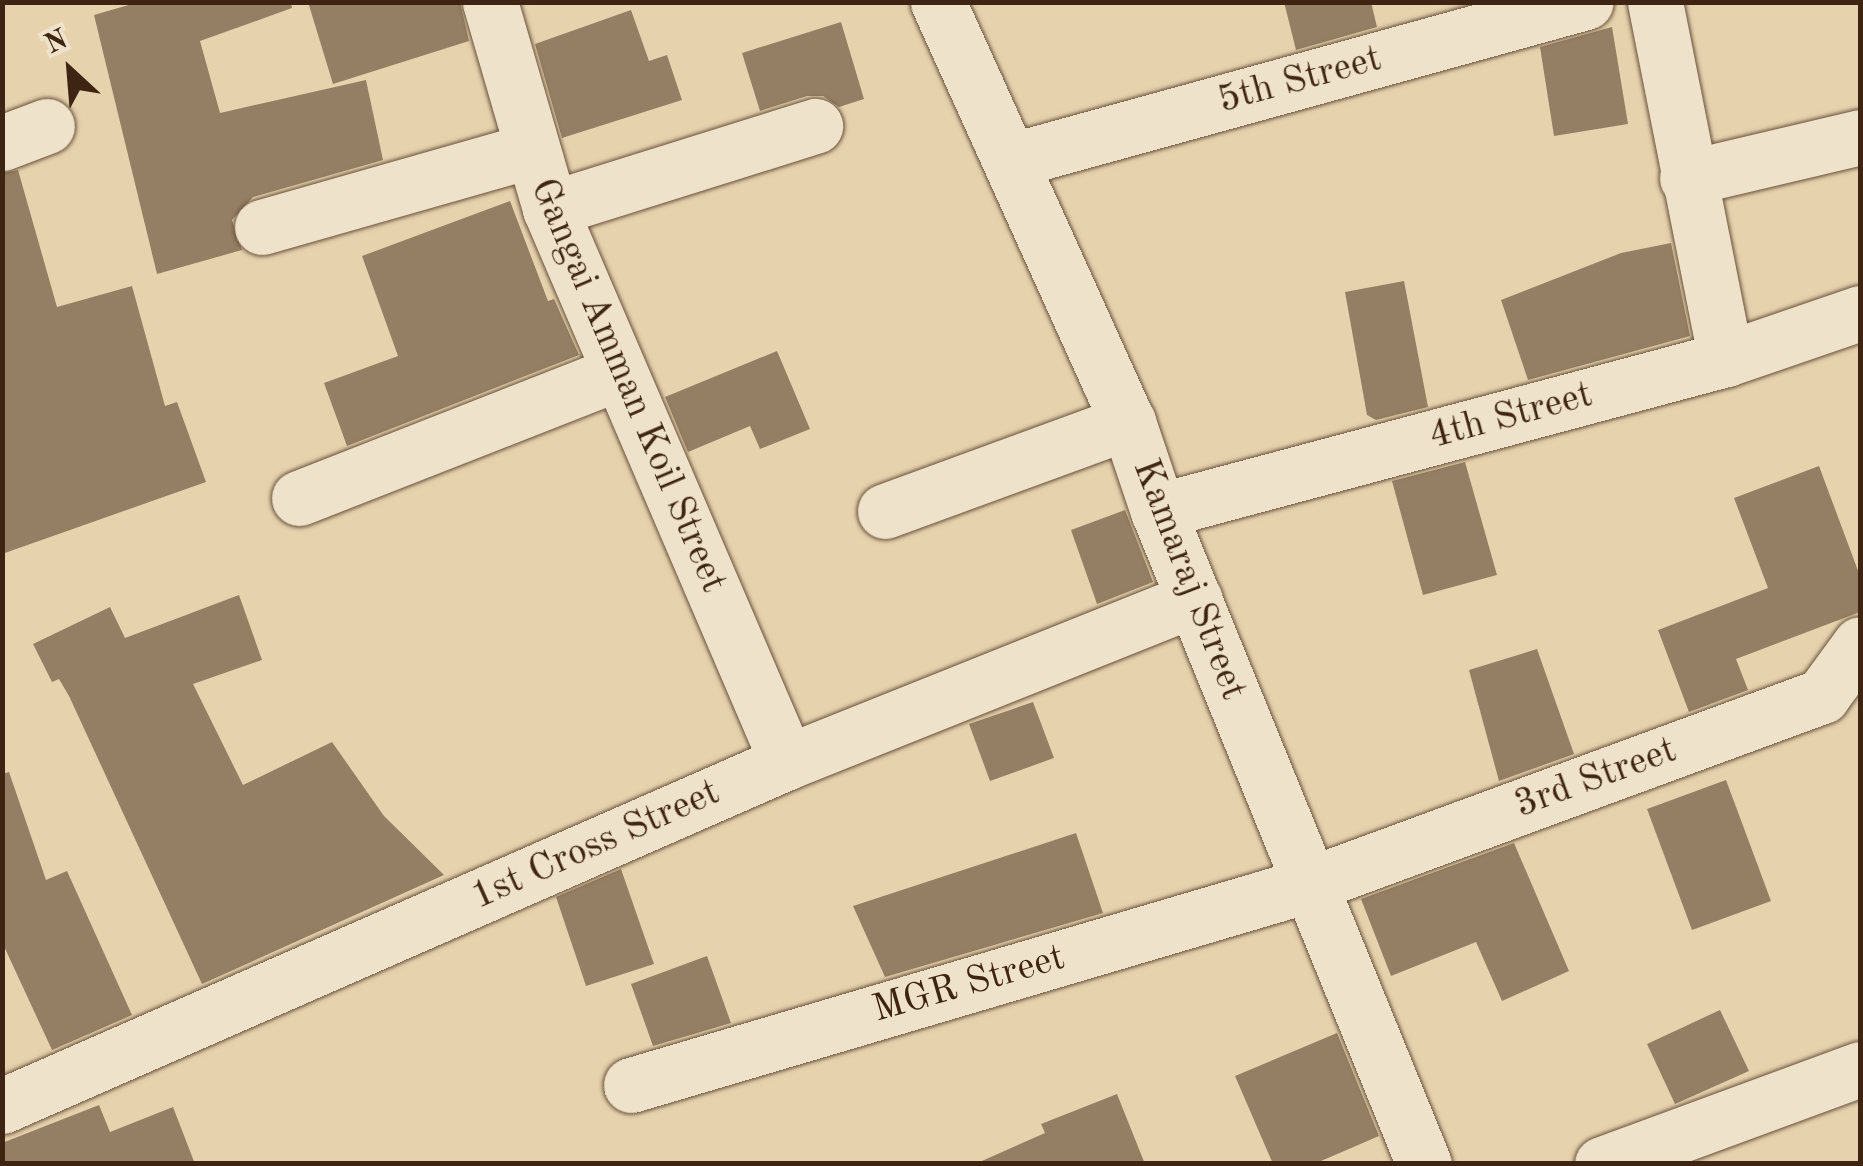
<!DOCTYPE html>
<html>
<head>
<meta charset="utf-8">
<style>
	body { margin:0 }
	#map { position:relative; width:1863px; height:1166px; overflow:hidden; background:#e6d3ae; font-family:"Old Standard TT",serif }
	div>[style] { position:absolute }
	.building>* { inset:0; background:#957f64 }
	.roads { filter:drop-shadow(0 0 2px #68503a) drop-shadow(0 0 2px #68503a) }
	.minor>* { height:55px; margin:-27.5px; padding:0 27.5px; transform-origin:27.5px; border-radius:27.5px; background:#efe2ca }
	span { translate:-50% -50%; white-space:nowrap; text-align:center; line-height:1.15; -webkit-text-stroke:8px #efe2ca; paint-order:stroke }
	.street-label { font-size:38px; color:#3e2413 }
	.frame { position:absolute; inset:0; border:5px solid #3e2413; pointer-events:none }
	.north { position:absolute; left:20px; top:20px; width:100px; height:100px; -webkit-text-stroke:8px #efe2ca; paint-order:stroke; rotate:334deg; font-size:28px; font-weight:700; line-height:40px; text-align:center; color:#3e2413 }
	.north::after { content:''; display:block; margin:auto; width:35px; height:45px; background:#3e2413; clip-path:polygon(50% 0,100% 100%,50% 72%,0 100%) }
</style>
</head>
<body>
<div id="map">
	<div class="building">
		<div style="clip-path:polygon(139px 2px,291px 2px,292px 8px,200px 41px,220px 113px,366px 80px,383px 160px,253px 197px,232px 220px,242px 250px,157px 274px,94px 15px)"></div>
		<div style="clip-path:polygon(308px 2px,460px 2px,469px 41px,333px 84px)"></div>
		<div style="clip-path:polygon(1284px 2px,1371px 2px,1377px 27px,1296px 50px)"></div>
		<div style="clip-path:polygon(631px 10px,649px 61px,667px 55px,682px 100px,562px 138px,535px 44px)"></div>
		<div style="clip-path:polygon(841px 22px,864px 99px,839px 107px,823px 96px,807px 96px,760px 111px,742px 53px)"></div>
		<div style="clip-path:polygon(1612px 27px,1628px 124px,1554px 136px,1540px 47px)"></div>
		<div style="clip-path:polygon(18px 170px,57px 307px,132px 286px,165px 406px,177px 402px,206px 482px,2px 554px,2px 173px)"></div>
		<div style="clip-path:polygon(510px 201px,548px 301px,554px 299px,579px 355px,347px 446px,324px 383px,398px 356px,362px 256px)"></div>
		<div style="clip-path:polygon(1671px 243px,1690px 336px,1528px 380px,1501px 300px,1621px 253px)"></div>
		<div style="clip-path:polygon(1404px 281px,1428px 407px,1376px 420px,1367px 415px,1345px 292px)"></div>
		<div style="clip-path:polygon(777px 351px,810px 429px,760px 449px,750px 426px,688px 452px,665px 397px)"></div>
		<div style="clip-path:polygon(1465px 462px,1497px 575px,1423px 595px,1392px 481px)"></div>
		<div style="clip-path:polygon(1819px 466px,1860px 576px,1860px 612px,1736px 659px,1748px 690px,1689px 712px,1658px 630px,1768px 588px,1734px 498px)"></div>
		<div style="clip-path:polygon(1125px 510px,1153px 582px,1097px 604px,1071px 530px)"></div>
		<div style="clip-path:polygon(239px 595px,262px 660px,193px 684px,243px 785px,332px 742px,384px 816px,444px 875px,202px 984px,69px 696px,59px 679px,52px 682px,33px 644px,110px 607px,125px 638px)"></div>
		<div style="clip-path:polygon(1537px 649px,1574px 754px,1499px 781px,1469px 670px)"></div>
		<div style="clip-path:polygon(1033px 702px,1054px 758px,990px 781px,969px 724px)"></div>
		<div style="clip-path:polygon(9px 772px,46px 880px,67px 871px,132px 1015px,52px 1050px,2px 942px,2px 774px)"></div>
		<div style="clip-path:polygon(1726px 780px,1771px 901px,1692px 930px,1647px 809px)"></div>
		<div style="clip-path:polygon(1076px 833px,1103px 913px,885px 977px,853px 906px)"></div>
		<div style="clip-path:polygon(1514px 843px,1569px 971px,1502px 1001px,1476px 942px,1391px 976px,1361px 899px)"></div>
		<div style="clip-path:polygon(621px 869px,654px 964px,586px 986px,556px 897px)"></div>
		<div style="clip-path:polygon(707px 956px,731px 1023px,653px 1046px,631px 984px)"></div>
		<div style="clip-path:polygon(1720px 1010px,1749px 1071px,1675px 1104px,1647px 1044px)"></div>
		<div style="clip-path:polygon(1337px 1033px,1379px 1136px,1314px 1164px,1273px 1164px,1235px 1076px)"></div>
		<div style="clip-path:polygon(1117px 1094px,1145px 1164px,975px 1164px,1045px 1133px,1041px 1124px)"></div>
		<div style="clip-path:polygon(99px 1105px,110px 1132px,173px 1107px,195px 1164px,2px 1164px,2px 1143px)"></div>
	</div>
	<div class="roads">
		<div class="minor">
			<div style="left:490px;top:2px;width:216px;rotate:73.8deg"></div>
			<div style="left:550px;top:209px;width:602px;rotate:66.8deg"></div>
			<div style="left:938px;top:2px;width:461px;rotate:65.7deg"></div>
			<div style="left:1128px;top:422px;width:94px;rotate:71.4deg"></div>
			<div style="left:1158px;top:511px;width:705px;rotate:67.84deg"></div>
			<div style="left:1655px;top:2px;width:364px;rotate:78.8deg"></div>
			<div style="left:2px;top:143px;width:48px;rotate:-20.7deg"></div>
			<div style="left:1013px;top:160px;width:594px;rotate:-15.42deg"></div>
			<div style="left:1687px;top:178px;width:178px;rotate:-13.3deg"></div>
			<div style="left:550px;top:209px;width:278px;rotate:-17.4deg"></div>
			<div style="left:262px;top:227px;width:278px;rotate:-15.9deg"></div>
			<div style="left:299px;top:498px;width:340px;rotate:-21.4deg"></div>
			<div style="left:885px;top:511px;width:259px;rotate:-20.1deg"></div>
			<div style="left:1158px;top:511px;width:588px;rotate:-14.98deg"></div>
			<div style="left:1726px;top:359px;width:142px;rotate:-18.9deg"></div>
			<div style="left:631px;top:1085px;width:706px;rotate:-16.46deg"></div>
			<div style="left:1308px;top:885px;width:548px;rotate:-20.19deg"></div>
			<div style="left:1822px;top:696px;width:64px;rotate:-53.8deg"></div>
			<div style="left:2px;top:1106px;width:857px;rotate:-23.66deg"></div>
			<div style="left:787px;top:762px;width:439px;rotate:-21.8deg"></div>
			<div style="left:1602px;top:1164px;width:275px;rotate:-20.2deg"></div>
		</div>
	</div>
	<div class="street-label">
		<span style="left:1300px;top:81px;rotate:-15deg">5th Street</span>
		<span style="left:627px;top:386px;rotate:67deg">Gangai Amman Koil Street</span>
		<span style="left:1511px;top:417px;rotate:-15deg">4th Street</span>
		<span style="left:1188px;top:580px;rotate:69deg">Kamaraj Street</span>
		<span style="left:1596px;top:779px;rotate:-20deg">3rd Street</span>
		<span style="left:596px;top:846px;rotate:-24deg">1st Cross Street</span>
		<span style="left:969px;top:985px;rotate:-16deg">MGR Street</span>
	</div>
	<div class="frame"></div>
	<div class="north">N</div>
</div>
</body>
</html>
